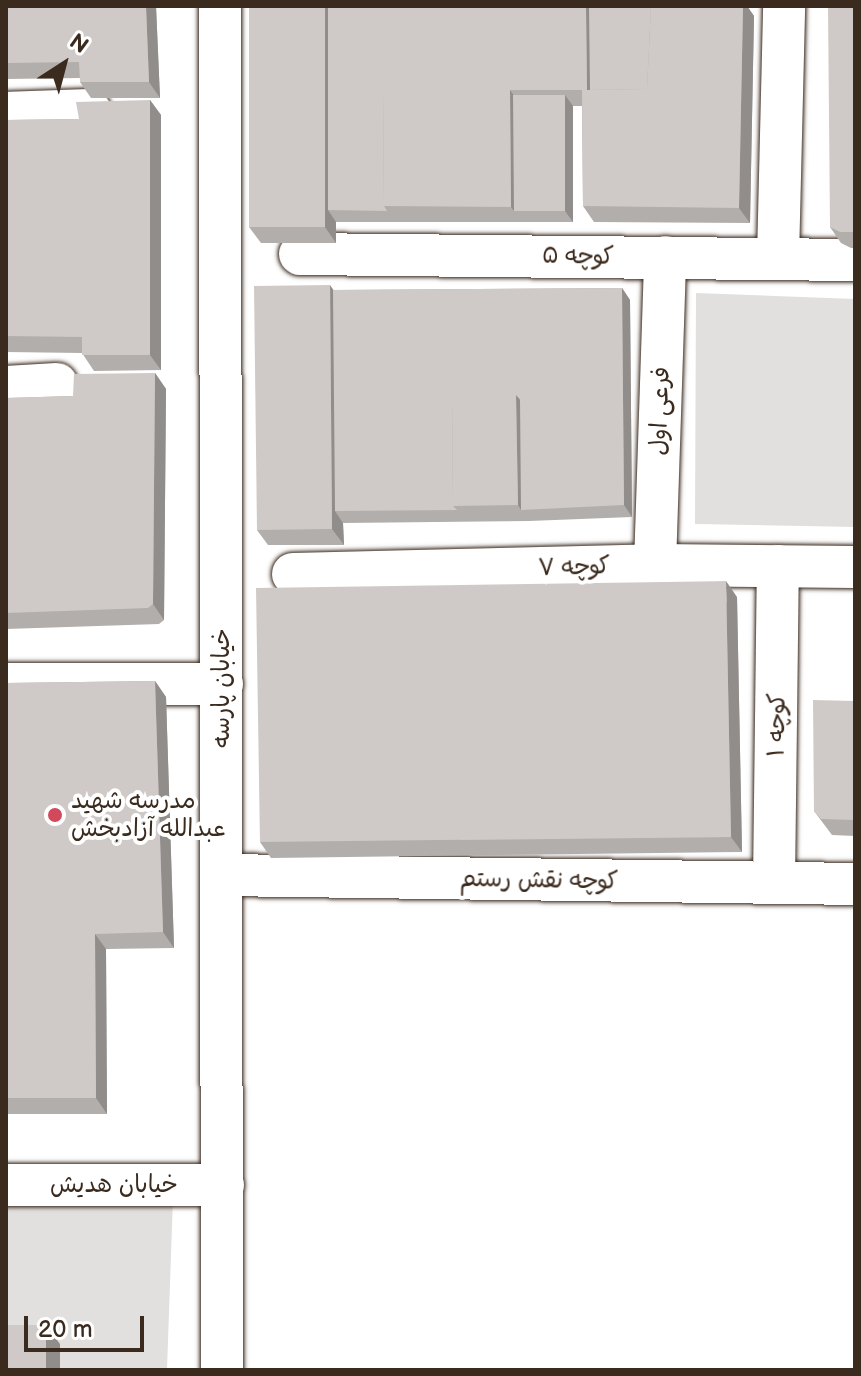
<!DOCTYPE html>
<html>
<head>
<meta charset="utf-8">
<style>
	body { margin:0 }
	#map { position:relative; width:861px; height:1376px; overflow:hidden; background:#fff; font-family:"Balsamiq Sans","Playpen Sans Arabic",sans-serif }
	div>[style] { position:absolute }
	.green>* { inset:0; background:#e2e0de }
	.roads { filter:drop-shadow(0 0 2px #3b2a1e) drop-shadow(0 0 2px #3b2a1e) }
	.street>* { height:42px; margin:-21px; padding:0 21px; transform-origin:21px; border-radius:21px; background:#fff }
	.wall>* { inset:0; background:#b2aeab }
	.shaded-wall>* { inset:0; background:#918d8b }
	.building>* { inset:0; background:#cfcac7 }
	.dots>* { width:22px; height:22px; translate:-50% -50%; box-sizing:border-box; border:4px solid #fff; border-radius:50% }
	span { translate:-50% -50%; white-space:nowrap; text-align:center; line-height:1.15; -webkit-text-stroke:8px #fff; paint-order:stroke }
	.street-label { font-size:24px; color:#3b2a1e }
	.poi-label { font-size:24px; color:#3b2a1e }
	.left { translate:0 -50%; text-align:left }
	.frame { position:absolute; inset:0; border:8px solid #3b2a1e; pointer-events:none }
	.north { position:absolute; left:24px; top:24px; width:80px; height:80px; -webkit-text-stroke:6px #fff; paint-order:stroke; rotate:36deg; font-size:22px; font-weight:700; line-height:32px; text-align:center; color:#3b2a1e }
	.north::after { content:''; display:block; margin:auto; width:28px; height:36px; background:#3b2a1e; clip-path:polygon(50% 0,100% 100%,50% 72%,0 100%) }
	.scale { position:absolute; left:24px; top:1316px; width:120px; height:36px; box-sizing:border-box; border:4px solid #3b2a1e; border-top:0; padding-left:10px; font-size:24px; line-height:28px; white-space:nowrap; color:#3b2a1e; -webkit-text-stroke:6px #fff; paint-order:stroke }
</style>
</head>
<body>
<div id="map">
	<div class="green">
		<div style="clip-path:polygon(696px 293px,855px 299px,855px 527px,695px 524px)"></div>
		<div style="clip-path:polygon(173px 1198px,167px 1370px,60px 1370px,60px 1344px,6px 1344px,6px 1200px)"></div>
	</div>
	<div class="roads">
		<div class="street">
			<div style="left:220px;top:6px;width:1364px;rotate:89.92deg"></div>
			<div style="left:6px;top:113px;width:84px;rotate:-2deg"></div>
			<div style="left:300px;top:254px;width:555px;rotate:0.62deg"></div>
			<div style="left:778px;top:258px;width:252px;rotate:-88.6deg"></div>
			<div style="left:6px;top:387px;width:51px;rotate:-3.4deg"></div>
			<div style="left:655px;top:565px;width:308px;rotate:-88.1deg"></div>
			<div style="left:293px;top:574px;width:362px;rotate:-1.4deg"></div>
			<div style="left:655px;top:565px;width:200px;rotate:0.6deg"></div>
			<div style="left:6px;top:684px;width:216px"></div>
			<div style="left:222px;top:875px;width:633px;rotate:0.81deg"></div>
			<div style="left:774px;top:883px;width:317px;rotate:-89.3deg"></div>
			<div style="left:6px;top:1185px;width:217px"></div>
		</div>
	</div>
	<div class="wall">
		<div style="clip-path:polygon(6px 6px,156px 6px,160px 98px,91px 98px,80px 82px,80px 78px,6px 79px)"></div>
		<div style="clip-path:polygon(249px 6px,747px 6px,754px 16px,750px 223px,594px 222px,583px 206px,582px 106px,573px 106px,573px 222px,336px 222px,336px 243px,261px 243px,249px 227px)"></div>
		<div style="clip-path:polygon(855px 6px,855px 248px,851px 248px,841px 243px,830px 227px)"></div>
		<div style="clip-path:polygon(150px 100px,161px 115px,161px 370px,94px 371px,82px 353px,6px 352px,6px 120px,79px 119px)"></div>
		<div style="clip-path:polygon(622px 288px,630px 300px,632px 517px,529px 521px,343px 523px,344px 545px,268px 545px,257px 530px,333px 290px)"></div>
		<div style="clip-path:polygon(155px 373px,166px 389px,164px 620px,159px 624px,6px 629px,6px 398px,73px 396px)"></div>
		<div style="clip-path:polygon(737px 597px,742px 852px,271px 858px,260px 842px)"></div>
		<div style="clip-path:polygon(155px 681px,166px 697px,174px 948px,106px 949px,107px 1114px,6px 1114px,6px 683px)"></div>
		<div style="clip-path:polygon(855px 701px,855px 836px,832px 835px,814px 811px)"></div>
	</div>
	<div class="shaded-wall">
		<div style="clip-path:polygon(146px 6px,156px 6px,160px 98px,149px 82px)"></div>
		<div style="clip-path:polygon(325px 6px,336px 6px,328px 210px,336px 222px,336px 243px,325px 227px)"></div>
		<div style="clip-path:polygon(586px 6px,595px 6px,598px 95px,587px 90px)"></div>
		<div style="clip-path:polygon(743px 6px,747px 6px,754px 16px,750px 223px,739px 208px)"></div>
		<div style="clip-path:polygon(510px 90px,521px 106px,514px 211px,511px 207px)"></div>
		<div style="clip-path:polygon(565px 95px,573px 106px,573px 222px,565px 211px)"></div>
		<div style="clip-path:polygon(150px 100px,161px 115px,161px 370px,150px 355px)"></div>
		<div style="clip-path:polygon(330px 285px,341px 301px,335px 511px,343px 523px,344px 545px,332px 529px)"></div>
		<div style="clip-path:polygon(622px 288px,630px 300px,632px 517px,624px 505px)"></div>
		<div style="clip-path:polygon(155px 373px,166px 389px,164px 620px,153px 604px)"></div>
		<div style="clip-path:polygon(516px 395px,528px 410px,521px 510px,518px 505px)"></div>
		<div style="clip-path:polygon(726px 581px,737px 597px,742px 852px,731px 837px)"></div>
		<div style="clip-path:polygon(155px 681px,166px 697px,174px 948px,163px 932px)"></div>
		<div style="clip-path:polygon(95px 934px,106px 949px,107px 1114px,96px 1098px)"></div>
		<div style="clip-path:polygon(46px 1325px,60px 1344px,60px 1370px,46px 1370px)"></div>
	</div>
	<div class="building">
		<div style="clip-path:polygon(6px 6px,146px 6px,149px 82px,80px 82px,79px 62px,6px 63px)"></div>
		<div style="clip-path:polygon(249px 6px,325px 6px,325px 227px,249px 227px)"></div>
		<div style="clip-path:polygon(328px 6px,510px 6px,510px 90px,383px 90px,384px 206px,387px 211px,328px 210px)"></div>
		<div style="clip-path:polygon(510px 6px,586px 6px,587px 90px,647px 89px,651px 6px,743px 6px,739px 208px,583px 206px,582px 90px,510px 90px)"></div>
		<div style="clip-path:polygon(589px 6px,651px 6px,647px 89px,590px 90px)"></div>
		<div style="clip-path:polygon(828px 6px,855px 6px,855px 232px,840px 232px,830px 227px)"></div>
		<div style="clip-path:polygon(383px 90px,510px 90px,511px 207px,384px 206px)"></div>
		<div style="clip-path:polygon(513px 95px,565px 95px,565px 211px,514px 211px)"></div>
		<div style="clip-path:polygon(150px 100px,150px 355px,82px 355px,82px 337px,6px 336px,6px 120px,79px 119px,76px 102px)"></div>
		<div style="clip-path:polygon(330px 285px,332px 529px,257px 530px,254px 286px)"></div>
		<div style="clip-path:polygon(622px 288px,624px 505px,521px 510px,520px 399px,516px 395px,452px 395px,453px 506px,457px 510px,335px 511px,333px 290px)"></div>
		<div style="clip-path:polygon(155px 373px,153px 604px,148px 608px,6px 613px,6px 398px,73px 396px,74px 374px)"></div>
		<div style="clip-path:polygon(452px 395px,516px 395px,518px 505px,453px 506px)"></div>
		<div style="clip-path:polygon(726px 581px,731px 837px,260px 842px,256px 588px)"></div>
		<div style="clip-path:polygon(155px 681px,163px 932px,95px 934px,96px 1098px,6px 1098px,6px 683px)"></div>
		<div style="clip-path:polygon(813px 700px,855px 701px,855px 820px,821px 819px,814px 811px)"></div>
		<div style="clip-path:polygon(6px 1325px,46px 1325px,46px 1370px,6px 1370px)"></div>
	</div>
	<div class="dots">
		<div style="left:55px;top:815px;background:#d1495b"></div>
	</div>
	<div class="street-label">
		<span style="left:578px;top:256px;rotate:1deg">کوچه ۵</span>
		<span style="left:660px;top:411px;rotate:-88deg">فرعی اول</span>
		<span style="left:574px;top:567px;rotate:-2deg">کوچه ۷</span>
		<span style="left:222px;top:688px;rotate:-90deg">خیابان پارسه</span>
		<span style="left:777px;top:725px;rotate:-89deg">کوچه ۱</span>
		<span style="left:539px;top:880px;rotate:1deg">کوچه نقش رستم</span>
		<span style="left:114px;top:1185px">خیابان هدیش</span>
	</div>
	<div class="poi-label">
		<span class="left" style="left:71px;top:815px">مدرسه شهید<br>عبدالله آزادبخش</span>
	</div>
	<div class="frame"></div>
	<div class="north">N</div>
	<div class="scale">20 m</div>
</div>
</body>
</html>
